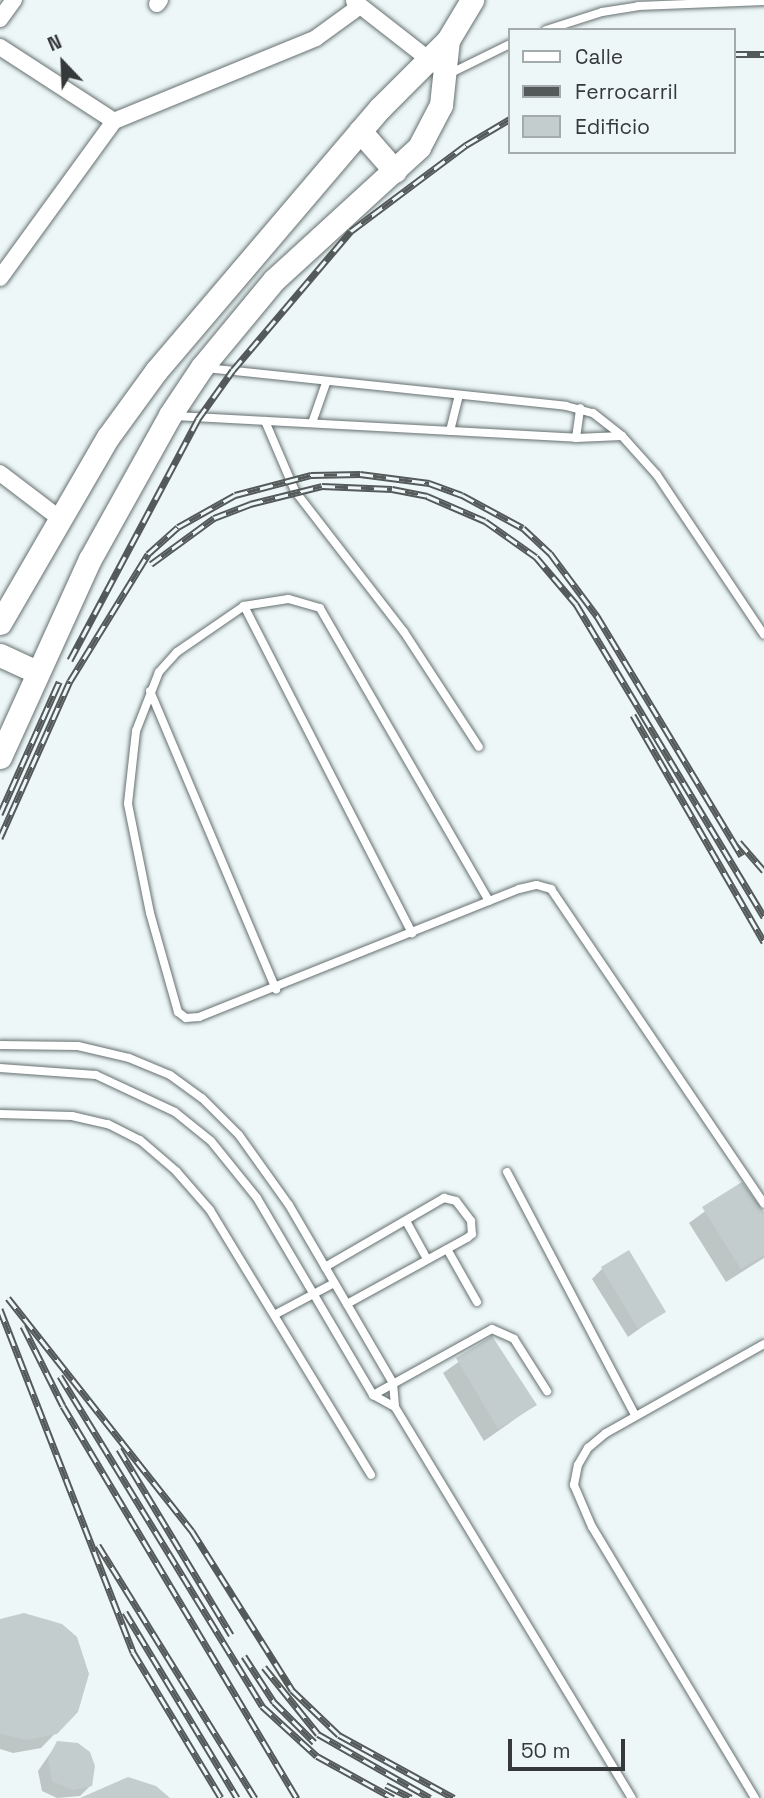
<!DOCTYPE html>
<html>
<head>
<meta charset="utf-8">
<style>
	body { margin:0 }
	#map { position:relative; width:764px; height:1798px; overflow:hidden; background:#edf7f7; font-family:"Space Grotesk",sans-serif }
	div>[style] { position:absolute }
	.shadow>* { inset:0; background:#0003 }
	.building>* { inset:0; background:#c3cdcd }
	.roads { filter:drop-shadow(0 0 2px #677070) drop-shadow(0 0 2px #677070) }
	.lane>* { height:8px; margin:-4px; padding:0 4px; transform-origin:4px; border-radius:4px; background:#fff }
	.street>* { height:16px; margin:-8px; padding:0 8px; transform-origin:8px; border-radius:8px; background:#fff }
	.secondary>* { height:23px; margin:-11.5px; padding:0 11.5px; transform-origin:11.5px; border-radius:11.5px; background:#fff }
	.rail>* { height:7px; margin-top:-3.5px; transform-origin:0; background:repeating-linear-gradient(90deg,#edf7f7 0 13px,#545959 0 26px); box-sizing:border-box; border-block:2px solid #545959 }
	span { translate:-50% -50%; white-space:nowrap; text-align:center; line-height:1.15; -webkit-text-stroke:7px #edf7f7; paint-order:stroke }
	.legend { position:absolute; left:508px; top:28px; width:228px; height:126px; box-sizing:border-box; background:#edf7f7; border:2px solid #a3abab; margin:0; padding:9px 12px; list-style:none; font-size:21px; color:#353939 }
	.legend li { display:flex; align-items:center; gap:14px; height:35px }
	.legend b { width:35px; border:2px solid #a3abab }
	.north { position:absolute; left:28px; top:28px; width:70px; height:70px; -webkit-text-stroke:5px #edf7f7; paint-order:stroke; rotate:337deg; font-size:19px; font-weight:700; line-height:28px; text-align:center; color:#353939 }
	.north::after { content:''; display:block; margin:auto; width:24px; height:32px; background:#353939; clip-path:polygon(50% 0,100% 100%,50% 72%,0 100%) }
	.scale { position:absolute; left:508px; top:1739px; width:117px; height:32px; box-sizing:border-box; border:4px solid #353939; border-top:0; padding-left:9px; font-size:21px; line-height:24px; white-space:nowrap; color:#353939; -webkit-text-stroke:5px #edf7f7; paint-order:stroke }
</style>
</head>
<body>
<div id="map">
	<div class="shadow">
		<div style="clip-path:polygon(741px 1185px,764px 1218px,764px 1258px,726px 1282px,689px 1223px)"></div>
		<div style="clip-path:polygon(602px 1269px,664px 1311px,628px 1337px,592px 1279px)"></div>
		<div style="clip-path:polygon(492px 1338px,535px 1405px,484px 1441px,443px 1373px)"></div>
		<div style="clip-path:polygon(0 1623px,77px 1711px,41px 1748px,13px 1753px,0 1749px)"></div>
		<div style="clip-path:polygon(58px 1742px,91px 1785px,80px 1796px,57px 1798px,42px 1791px,38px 1771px)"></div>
	</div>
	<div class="building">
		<div style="clip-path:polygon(742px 1182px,764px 1212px,764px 1255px,741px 1269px,702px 1207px)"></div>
		<div style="clip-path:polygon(629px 1250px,666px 1312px,638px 1329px,601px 1267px)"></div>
		<div style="clip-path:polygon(492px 1336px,537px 1405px,498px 1429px,456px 1358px)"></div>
		<div style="clip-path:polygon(24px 1613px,62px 1624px,77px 1637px,89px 1674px,78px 1712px,57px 1734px,27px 1740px,0 1734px,0 1619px)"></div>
		<div style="clip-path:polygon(57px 1741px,78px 1743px,90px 1752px,95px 1766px,92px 1786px,72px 1790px,52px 1781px,48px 1759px)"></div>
		<div style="clip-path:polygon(128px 1777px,156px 1786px,170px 1798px,80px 1798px)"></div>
	</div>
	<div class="roads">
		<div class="lane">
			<div style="left:546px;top:30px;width:59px;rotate:-17.8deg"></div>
			<div style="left:602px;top:12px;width:36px;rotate:-9deg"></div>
			<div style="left:638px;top:6px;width:126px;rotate:-2.3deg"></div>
			<div style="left:449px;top:74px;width:68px;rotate:-26.2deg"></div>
			<div style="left:206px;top:368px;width:362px;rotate:6deg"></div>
			<div style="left:566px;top:406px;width:28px;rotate:15deg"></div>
			<div style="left:593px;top:413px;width:37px;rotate:38deg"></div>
			<div style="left:622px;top:436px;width:52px;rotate:48.1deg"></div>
			<div style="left:657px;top:475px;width:192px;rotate:56.2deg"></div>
			<div style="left:175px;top:416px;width:402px;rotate:3.1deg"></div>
			<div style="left:576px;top:438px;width:46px;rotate:-2.5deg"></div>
			<div style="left:265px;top:421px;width:76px;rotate:66.8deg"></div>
			<div style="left:295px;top:491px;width:178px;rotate:52.3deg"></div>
			<div style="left:404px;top:632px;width:137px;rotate:56.9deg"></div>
			<div style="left:312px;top:423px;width:42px;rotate:-70.7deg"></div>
			<div style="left:450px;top:431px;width:36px;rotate:-76deg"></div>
			<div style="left:576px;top:438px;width:30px;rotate:-82deg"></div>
			<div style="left:244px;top:606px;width:368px;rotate:62.8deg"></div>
			<div style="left:150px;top:691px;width:324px;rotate:67.1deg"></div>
			<div style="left:489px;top:901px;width:338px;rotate:-120deg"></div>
			<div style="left:320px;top:608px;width:33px;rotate:-164deg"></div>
			<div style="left:288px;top:599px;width:45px;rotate:171deg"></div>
			<div style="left:244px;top:606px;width:81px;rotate:145.5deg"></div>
			<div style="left:177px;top:652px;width:27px;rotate:132deg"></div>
			<div style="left:159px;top:672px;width:63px;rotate:111.3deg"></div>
			<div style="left:136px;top:731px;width:73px;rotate:96.3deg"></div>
			<div style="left:128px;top:804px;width:111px;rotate:78.6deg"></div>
			<div style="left:150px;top:913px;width:103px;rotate:74.2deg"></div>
			<div style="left:178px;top:1012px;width:10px;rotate:37deg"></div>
			<div style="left:186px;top:1018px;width:13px;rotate:-4deg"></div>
			<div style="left:199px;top:1017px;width:345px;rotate:-21.8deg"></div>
			<div style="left:519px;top:889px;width:18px;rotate:-13deg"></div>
			<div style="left:537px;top:885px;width:15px;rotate:16deg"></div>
			<div style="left:551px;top:889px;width:380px;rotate:55.9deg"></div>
			<div style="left:0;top:1045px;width:78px;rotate:0.7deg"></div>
			<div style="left:78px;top:1046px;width:52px;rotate:13.2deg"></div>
			<div style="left:129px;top:1058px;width:44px;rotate:22.5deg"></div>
			<div style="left:170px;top:1075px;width:39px;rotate:36deg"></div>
			<div style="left:202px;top:1098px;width:52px;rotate:45deg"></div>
			<div style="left:239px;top:1135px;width:86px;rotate:54.5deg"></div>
			<div style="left:289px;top:1205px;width:206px;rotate:59.7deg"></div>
			<div style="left:393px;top:1383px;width:24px;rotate:85deg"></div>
			<div style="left:395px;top:1407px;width:457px;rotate:58.8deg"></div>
			<div style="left:0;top:1068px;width:96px;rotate:4.2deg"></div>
			<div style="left:96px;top:1075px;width:87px;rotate:25.1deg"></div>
			<div style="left:175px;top:1112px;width:46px;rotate:38.9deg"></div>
			<div style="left:211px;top:1141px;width:73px;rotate:51.1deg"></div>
			<div style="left:257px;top:1198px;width:229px;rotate:59.5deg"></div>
			<div style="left:373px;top:1395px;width:25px;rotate:29deg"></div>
			<div style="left:0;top:1114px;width:72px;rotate:1.6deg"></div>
			<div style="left:72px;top:1116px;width:37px;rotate:13deg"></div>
			<div style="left:108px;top:1124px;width:36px;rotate:27deg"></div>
			<div style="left:140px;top:1140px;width:48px;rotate:40.7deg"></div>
			<div style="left:176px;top:1171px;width:52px;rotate:48.9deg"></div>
			<div style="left:210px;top:1210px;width:310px;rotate:58.7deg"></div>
			<div style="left:507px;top:1172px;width:275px;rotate:62.2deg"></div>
			<div style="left:406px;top:1221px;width:43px;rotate:61.1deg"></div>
			<div style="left:447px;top:1249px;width:61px;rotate:60.5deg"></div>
			<div style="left:325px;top:1267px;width:138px;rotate:-30.1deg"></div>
			<div style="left:444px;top:1198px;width:12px;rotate:14deg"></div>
			<div style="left:456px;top:1201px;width:25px;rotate:53deg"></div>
			<div style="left:471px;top:1221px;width:13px;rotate:86deg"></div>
			<div style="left:472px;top:1234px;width:6px;rotate:141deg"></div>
			<div style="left:467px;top:1238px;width:137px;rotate:151.2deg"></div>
			<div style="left:276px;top:1314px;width:66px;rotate:-28.1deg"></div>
			<div style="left:373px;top:1395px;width:136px;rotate:-29deg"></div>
			<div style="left:492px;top:1329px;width:24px;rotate:24deg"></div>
			<div style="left:514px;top:1339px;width:62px;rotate:57.6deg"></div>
			<div style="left:755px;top:1798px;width:316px;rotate:-121deg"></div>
			<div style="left:592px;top:1527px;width:46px;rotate:-113.2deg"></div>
			<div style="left:574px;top:1485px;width:20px;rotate:-79deg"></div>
			<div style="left:578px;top:1465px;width:20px;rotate:-60deg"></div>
			<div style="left:588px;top:1448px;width:23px;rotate:-40deg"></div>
			<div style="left:606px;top:1433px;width:181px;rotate:-29.4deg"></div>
		</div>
		<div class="street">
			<div style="left:354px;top:1px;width:104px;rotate:38deg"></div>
			<div style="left:157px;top:4px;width:5px;rotate:-53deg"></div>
			<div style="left:0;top:19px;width:24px;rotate:-54deg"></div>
			<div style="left:0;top:47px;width:136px;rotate:33deg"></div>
			<div style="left:114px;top:121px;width:218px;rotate:-22.3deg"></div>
			<div style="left:316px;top:38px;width:54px;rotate:-36deg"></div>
			<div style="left:0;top:278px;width:194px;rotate:-54deg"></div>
			<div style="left:0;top:473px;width:74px;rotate:37.3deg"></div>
		</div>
		<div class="secondary">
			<div style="left:360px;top:131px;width:53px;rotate:48.8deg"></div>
			<div style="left:0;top:623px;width:215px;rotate:-59.9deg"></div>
			<div style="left:108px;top:437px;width:82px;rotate:-54deg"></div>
			<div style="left:156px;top:371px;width:345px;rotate:-49.6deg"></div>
			<div style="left:380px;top:108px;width:96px;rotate:-45deg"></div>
			<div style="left:448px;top:40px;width:47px;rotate:-59deg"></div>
			<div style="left:0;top:655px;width:41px;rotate:24.7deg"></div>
			<div style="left:0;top:757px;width:217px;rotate:-65.6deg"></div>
			<div style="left:90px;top:559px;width:165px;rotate:-60.9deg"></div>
			<div style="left:170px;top:415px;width:58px;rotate:-56.3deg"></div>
			<div style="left:202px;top:367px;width:113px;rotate:-50.4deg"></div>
			<div style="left:274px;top:280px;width:197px;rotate:-42.5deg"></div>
			<div style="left:419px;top:147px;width:47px;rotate:-62.4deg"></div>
			<div style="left:441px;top:105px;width:65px;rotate:-83.9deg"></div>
		</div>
	</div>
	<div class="rail">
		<div style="left:734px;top:54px;width:30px"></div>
		<div style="left:151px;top:564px;width:78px;rotate:-36.1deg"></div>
		<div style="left:214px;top:518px;width:39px;rotate:-21deg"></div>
		<div style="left:250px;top:504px;width:74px;rotate:-14deg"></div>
		<div style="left:322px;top:486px;width:70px;rotate:2.5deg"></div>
		<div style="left:392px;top:489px;width:36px;rotate:11deg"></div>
		<div style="left:427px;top:496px;width:63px;rotate:23.3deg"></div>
		<div style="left:485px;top:521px;width:62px;rotate:35.2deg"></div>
		<div style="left:536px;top:557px;width:62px;rotate:49.6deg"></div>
		<div style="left:576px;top:604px;width:365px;rotate:59deg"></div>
		<div style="left:70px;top:660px;width:273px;rotate:-62deg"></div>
		<div style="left:198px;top:419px;width:60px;rotate:-54.5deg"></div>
		<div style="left:233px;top:370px;width:182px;rotate:-49.7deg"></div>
		<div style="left:351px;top:231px;width:144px;rotate:-36.8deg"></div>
		<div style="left:466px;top:145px;width:51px;rotate:-30.6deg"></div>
		<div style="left:633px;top:715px;width:262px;rotate:60deg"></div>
		<div style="left:0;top:814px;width:145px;rotate:-65.9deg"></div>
		<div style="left:0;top:838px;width:172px;rotate:-66deg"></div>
		<div style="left:70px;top:681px;width:149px;rotate:-58.4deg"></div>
		<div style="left:148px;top:554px;width:40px;rotate:-42deg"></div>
		<div style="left:178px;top:527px;width:65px;rotate:-29.3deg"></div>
		<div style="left:235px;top:495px;width:79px;rotate:-14.7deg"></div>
		<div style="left:311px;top:475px;width:49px;rotate:-1.2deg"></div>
		<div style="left:360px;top:474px;width:70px;rotate:7.4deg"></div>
		<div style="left:429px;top:483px;width:35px;rotate:20deg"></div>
		<div style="left:462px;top:495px;width:69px;rotate:28.4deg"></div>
		<div style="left:523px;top:528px;width:37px;rotate:43deg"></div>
		<div style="left:550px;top:553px;width:79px;rotate:53.3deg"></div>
		<div style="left:597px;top:616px;width:280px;rotate:58.9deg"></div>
		<div style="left:739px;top:842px;width:38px;rotate:49deg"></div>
		<div style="left:8px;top:1298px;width:297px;rotate:51.7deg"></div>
		<div style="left:192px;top:1531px;width:188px;rotate:57.8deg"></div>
		<div style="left:292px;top:1690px;width:65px;rotate:43.8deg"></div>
		<div style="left:339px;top:1735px;width:131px;rotate:28.7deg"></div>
		<div style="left:0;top:1309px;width:368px;rotate:68.8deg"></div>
		<div style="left:133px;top:1652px;width:170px;rotate:58.9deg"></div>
		<div style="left:23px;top:1326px;width:89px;rotate:63.4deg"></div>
		<div style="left:63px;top:1406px;width:457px;rotate:59.2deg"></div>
		<div style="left:60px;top:1376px;width:387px;rotate:58.5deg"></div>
		<div style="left:262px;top:1706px;width:74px;rotate:42.3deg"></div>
		<div style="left:317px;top:1756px;width:87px;rotate:28.9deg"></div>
		<div style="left:119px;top:1449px;width:217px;rotate:58.9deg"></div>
		<div style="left:98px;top:1545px;width:298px;rotate:58.2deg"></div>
		<div style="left:125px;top:1612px;width:217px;rotate:58.9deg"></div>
		<div style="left:244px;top:1656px;width:55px;rotate:56.9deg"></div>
		<div style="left:274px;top:1702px;width:57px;rotate:45deg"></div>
		<div style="left:264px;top:1667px;width:86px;rotate:51.1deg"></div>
		<div style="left:318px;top:1734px;width:129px;rotate:29.7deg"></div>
		<div style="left:386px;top:1785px;width:28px;rotate:27deg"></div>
	</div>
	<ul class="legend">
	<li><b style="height:9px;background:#fff"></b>Calle</li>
	<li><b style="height:9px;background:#545959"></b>Ferrocarril</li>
	<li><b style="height:19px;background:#c3cdcd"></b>Edificio</li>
	</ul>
	<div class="north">N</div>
	<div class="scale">50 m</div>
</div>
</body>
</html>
